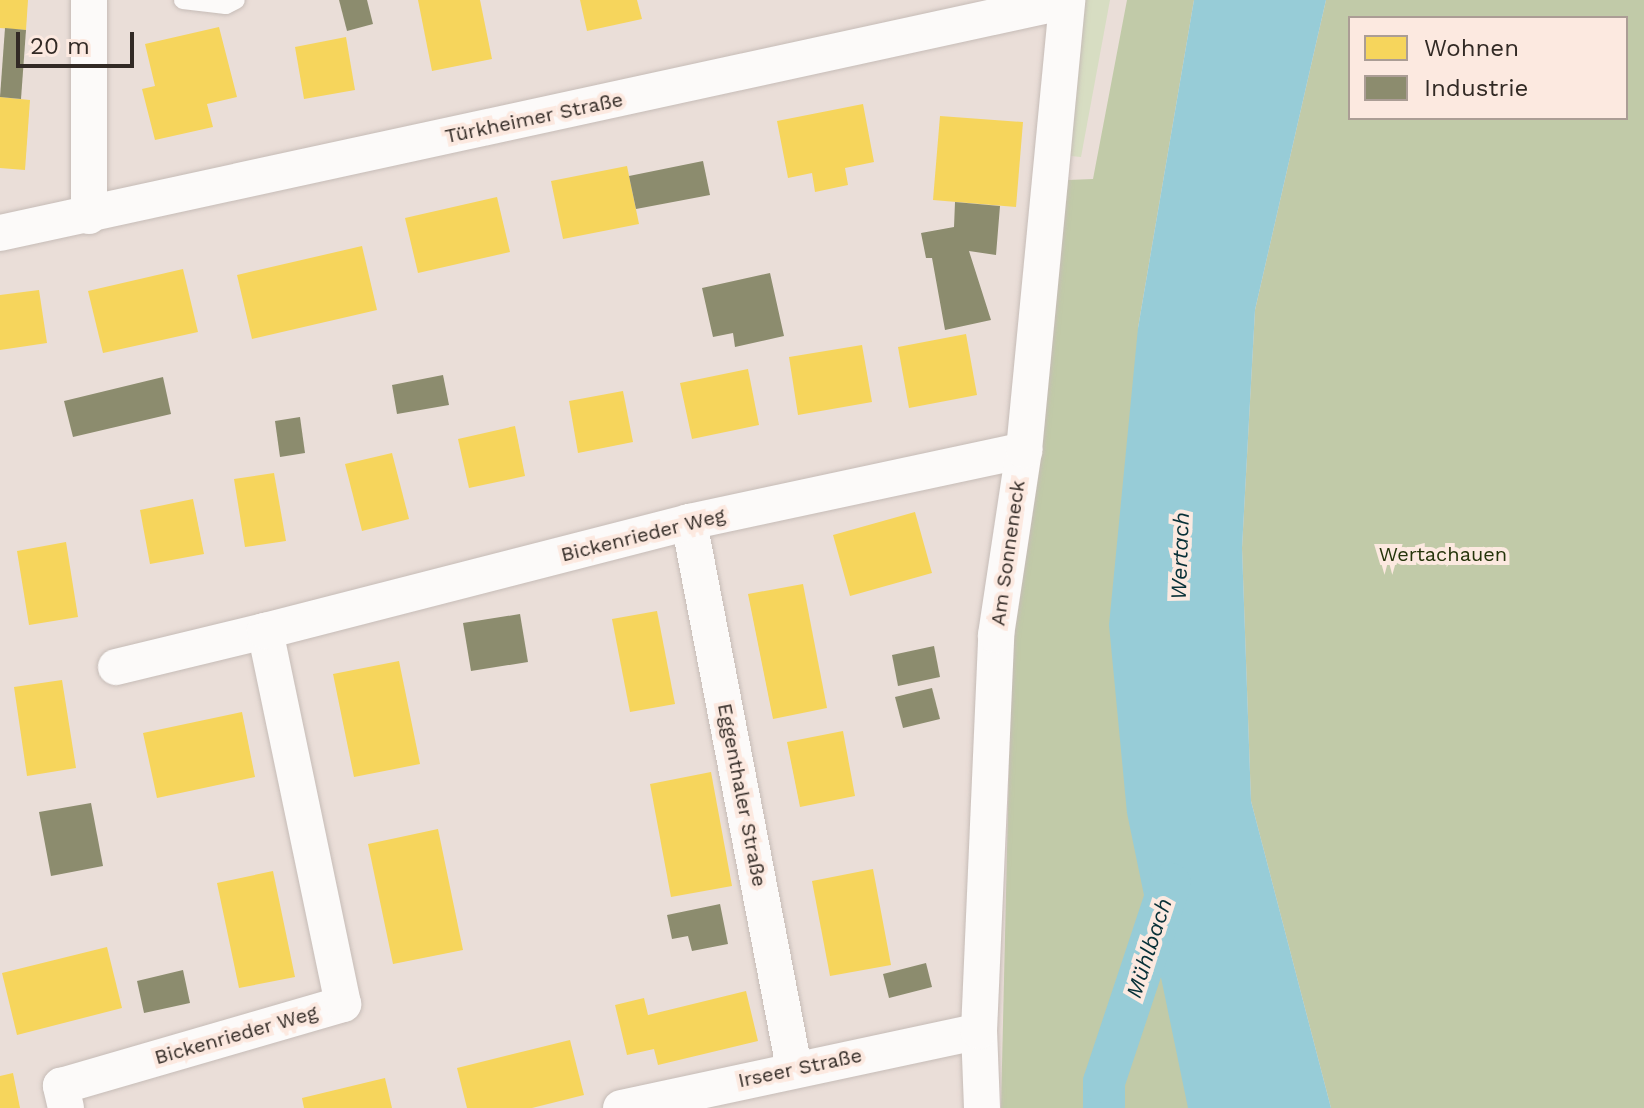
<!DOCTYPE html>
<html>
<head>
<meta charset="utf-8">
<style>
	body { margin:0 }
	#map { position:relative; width:1644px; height:1108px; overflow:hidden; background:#eaded8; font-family:"Work Sans",sans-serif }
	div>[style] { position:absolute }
	.green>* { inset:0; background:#d7ddc2 }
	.forest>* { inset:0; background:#c1caa8 }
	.water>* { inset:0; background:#97ccd7 }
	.homes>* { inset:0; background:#f6d55c }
	.industry>* { inset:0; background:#8c8c6e }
	.canal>* { height:42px; margin:-21px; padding:0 21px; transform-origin:21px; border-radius:21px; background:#97ccd7 }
	.roads { filter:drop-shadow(0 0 2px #c6bcb7) drop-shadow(0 0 2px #c6bcb7) }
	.service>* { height:18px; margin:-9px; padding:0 9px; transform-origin:9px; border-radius:9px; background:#fcfaf9 }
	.minor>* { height:36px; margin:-18px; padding:0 18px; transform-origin:18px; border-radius:18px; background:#fcfaf9 }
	span { translate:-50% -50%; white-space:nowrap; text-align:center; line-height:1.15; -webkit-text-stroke:8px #fce9e0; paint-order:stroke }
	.street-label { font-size:20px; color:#322a25 }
	.park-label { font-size:20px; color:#24340a }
	.water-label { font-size:22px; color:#073037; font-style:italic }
	.legend { position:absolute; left:1348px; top:16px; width:280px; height:104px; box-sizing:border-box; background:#fce9e0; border:2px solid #ab9d95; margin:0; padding:10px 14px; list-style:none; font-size:24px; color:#322a25 }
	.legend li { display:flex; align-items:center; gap:16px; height:40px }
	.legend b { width:40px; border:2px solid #ab9d95 }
	.scale { position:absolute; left:16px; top:32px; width:118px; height:36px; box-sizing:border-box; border:4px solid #322a25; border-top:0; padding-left:10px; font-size:24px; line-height:28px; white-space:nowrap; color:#322a25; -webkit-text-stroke:6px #fce9e0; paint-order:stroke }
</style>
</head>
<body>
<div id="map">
	<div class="green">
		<div style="clip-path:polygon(1074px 0,1110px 0,1081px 157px,1060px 155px)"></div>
	</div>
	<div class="forest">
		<div style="clip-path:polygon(1127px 0,1194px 0,1138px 328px,1189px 1108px,1001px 1108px,1012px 635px,1068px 180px,1093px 179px)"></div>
		<div style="clip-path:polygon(evenodd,1326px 0,1644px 0,1644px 1108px,1331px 1108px,1251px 801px,1242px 548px,1255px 310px,1326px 0,1350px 18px,1626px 18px,1626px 118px,1350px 118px,1350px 18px)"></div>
	</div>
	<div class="water">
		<div style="clip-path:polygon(1194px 0,1326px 0,1255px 310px,1242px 548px,1251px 801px,1331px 1108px,1188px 1108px,1127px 813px,1109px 625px,1138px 328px)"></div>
	</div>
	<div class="homes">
		<div style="clip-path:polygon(0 0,28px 0,26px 30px,0 28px)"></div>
		<div style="clip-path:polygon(418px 0,480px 0,492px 59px,432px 71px)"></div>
		<div style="clip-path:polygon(580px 0,637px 0,642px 19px,587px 31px)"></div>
		<div style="clip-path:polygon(219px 27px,237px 97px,207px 104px,213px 127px,155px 140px,142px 89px,155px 86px,145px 44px)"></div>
		<div style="clip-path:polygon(346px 37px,355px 90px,304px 99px,295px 47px)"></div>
		<div style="clip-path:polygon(0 97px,30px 100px,25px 170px,0 168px)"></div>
		<div style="clip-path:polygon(863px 104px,874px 162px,845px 168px,848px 185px,815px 192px,812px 173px,788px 178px,777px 121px)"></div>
		<div style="clip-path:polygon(940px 116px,1023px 122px,1016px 207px,933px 200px)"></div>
		<div style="clip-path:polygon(627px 166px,639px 224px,563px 239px,551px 181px)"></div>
		<div style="clip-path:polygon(497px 197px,510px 252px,418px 273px,405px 218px)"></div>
		<div style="clip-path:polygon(362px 246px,377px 310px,252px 339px,237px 275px)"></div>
		<div style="clip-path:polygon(183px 269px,198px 332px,103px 353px,88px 291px)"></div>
		<div style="clip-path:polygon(39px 290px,47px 343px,0 350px,0 295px)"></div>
		<div style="clip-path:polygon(966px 334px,977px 395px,909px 408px,898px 347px)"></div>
		<div style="clip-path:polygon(862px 345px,872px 402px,798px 415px,789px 357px)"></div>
		<div style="clip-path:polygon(748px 369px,759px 425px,692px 439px,680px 383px)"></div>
		<div style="clip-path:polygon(623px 391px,633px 442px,578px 453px,569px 401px)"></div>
		<div style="clip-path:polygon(515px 426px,525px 476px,469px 488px,458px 439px)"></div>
		<div style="clip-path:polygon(392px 453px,409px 519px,362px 531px,345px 464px)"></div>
		<div style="clip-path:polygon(274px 473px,286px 541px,245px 547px,234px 479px)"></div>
		<div style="clip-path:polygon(193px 499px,204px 554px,150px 564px,140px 510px)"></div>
		<div style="clip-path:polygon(915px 512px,932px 573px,850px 596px,833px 535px)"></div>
		<div style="clip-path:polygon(66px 542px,78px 617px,29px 625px,17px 551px)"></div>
		<div style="clip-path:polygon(803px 584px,827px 708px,773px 719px,748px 594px)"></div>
		<div style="clip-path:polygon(657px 611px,675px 704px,630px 712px,612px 619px)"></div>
		<div style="clip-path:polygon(399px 661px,420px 764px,354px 777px,333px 674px)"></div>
		<div style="clip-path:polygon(62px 680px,76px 768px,27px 776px,14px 687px)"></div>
		<div style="clip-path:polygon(242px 712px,255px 777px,157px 798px,143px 733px)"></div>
		<div style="clip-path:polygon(843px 731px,855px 796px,800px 807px,787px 742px)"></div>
		<div style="clip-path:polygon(711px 772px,732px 886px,671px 897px,650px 784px)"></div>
		<div style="clip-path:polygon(438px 829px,463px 950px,393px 964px,368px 844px)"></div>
		<div style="clip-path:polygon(873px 869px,891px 965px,830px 976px,812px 881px)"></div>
		<div style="clip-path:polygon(273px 871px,295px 977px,239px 988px,217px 883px)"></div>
		<div style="clip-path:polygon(107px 947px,122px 1008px,17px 1035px,2px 973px)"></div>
		<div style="clip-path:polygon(746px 991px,758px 1041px,658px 1065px,654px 1049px,627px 1055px,615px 1005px,644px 998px,648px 1015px)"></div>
		<div style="clip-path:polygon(570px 1040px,584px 1095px,532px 1108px,467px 1108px,457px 1068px)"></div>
		<div style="clip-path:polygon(13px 1073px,20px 1108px,0 1108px,0 1076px)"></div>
		<div style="clip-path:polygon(385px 1078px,392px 1108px,304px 1108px,302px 1098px)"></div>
	</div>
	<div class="industry">
		<div style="clip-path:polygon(339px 0,367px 0,373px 24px,347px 31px)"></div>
		<div style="clip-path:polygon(5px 28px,26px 30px,21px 99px,0 97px)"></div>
		<div style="clip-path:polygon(703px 161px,710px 195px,636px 209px,629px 176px)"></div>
		<div style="clip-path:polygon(955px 202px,1000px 206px,996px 255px,969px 251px,991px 320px,945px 330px,932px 258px,926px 258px,921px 233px,954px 227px)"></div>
		<div style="clip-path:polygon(770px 273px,784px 336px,735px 347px,733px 333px,713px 337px,702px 288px)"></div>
		<div style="clip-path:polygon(443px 375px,449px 405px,397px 414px,392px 385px)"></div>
		<div style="clip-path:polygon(163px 377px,171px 414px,73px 437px,64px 401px)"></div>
		<div style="clip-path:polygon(300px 417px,305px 453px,280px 457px,275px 421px)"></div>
		<div style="clip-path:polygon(520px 614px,528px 662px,471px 671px,463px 623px)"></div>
		<div style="clip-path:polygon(934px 646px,940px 677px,898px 686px,892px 655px)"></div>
		<div style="clip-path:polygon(932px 688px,940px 719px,903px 728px,895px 697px)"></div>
		<div style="clip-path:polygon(91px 803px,103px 866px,51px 876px,39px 812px)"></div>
		<div style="clip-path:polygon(720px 904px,728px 944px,692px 951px,688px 936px,672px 939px,667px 915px)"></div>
		<div style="clip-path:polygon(926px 963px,932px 987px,889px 998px,883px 974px)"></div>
		<div style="clip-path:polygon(183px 970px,190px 1003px,144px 1013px,137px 981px)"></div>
	</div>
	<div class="canal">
		<div style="left:1104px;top:1108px;width:26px;rotate:-90deg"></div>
		<div style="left:1104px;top:1082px;width:209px;rotate:-71.6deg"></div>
	</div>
	<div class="roads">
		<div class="service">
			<div style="left:183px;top:0;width:43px;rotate:6.6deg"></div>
			<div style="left:226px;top:5px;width:11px;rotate:-27deg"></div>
		</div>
		<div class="minor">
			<div style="left:89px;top:216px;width:216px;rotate:-90deg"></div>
			<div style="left:0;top:233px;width:1092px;rotate:-12.27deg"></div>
			<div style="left:689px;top:522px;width:556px;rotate:79.11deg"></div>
			<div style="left:116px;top:667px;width:153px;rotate:-13.6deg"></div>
			<div style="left:66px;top:1108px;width:23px;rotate:-103deg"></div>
			<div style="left:61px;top:1086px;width:294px;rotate:-16.2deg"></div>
			<div style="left:343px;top:1004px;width:381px;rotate:-101.8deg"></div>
			<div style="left:265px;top:631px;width:438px;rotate:-14.4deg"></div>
			<div style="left:689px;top:522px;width:343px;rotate:-12.1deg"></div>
			<div style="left:621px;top:1108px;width:366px;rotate:-12.1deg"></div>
			<div style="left:982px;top:1108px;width:77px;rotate:-92.2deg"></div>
			<div style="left:979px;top:1031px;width:396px;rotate:-87.5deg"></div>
			<div style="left:996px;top:635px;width:187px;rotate:-81.4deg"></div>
			<div style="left:1024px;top:450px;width:452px;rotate:-84.5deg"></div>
		</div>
	</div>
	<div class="street-label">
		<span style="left:534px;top:118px;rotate:-12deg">Türkheimer Straße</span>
		<span style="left:643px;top:535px;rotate:-14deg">Bickenrieder Weg</span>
		<span style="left:1008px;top:553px;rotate:-82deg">Am Sonneneck</span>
		<span style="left:742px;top:795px;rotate:79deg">Eggenthaler Straße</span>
		<span style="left:236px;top:1035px;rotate:-16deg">Bickenrieder Weg</span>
		<span style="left:800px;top:1068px;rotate:-12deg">Irseer Straße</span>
	</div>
	<div class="park-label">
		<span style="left:1443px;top:554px">Wertachauen</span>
	</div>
	<div class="water-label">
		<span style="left:1180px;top:556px;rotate:-88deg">Wertach</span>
		<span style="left:1149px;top:948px;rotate:-72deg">Mühlbach</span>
	</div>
	<ul class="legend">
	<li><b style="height:22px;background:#f6d55c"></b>Wohnen</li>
	<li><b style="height:22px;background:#8c8c6e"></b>Industrie</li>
	</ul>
	<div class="scale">20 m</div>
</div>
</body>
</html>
